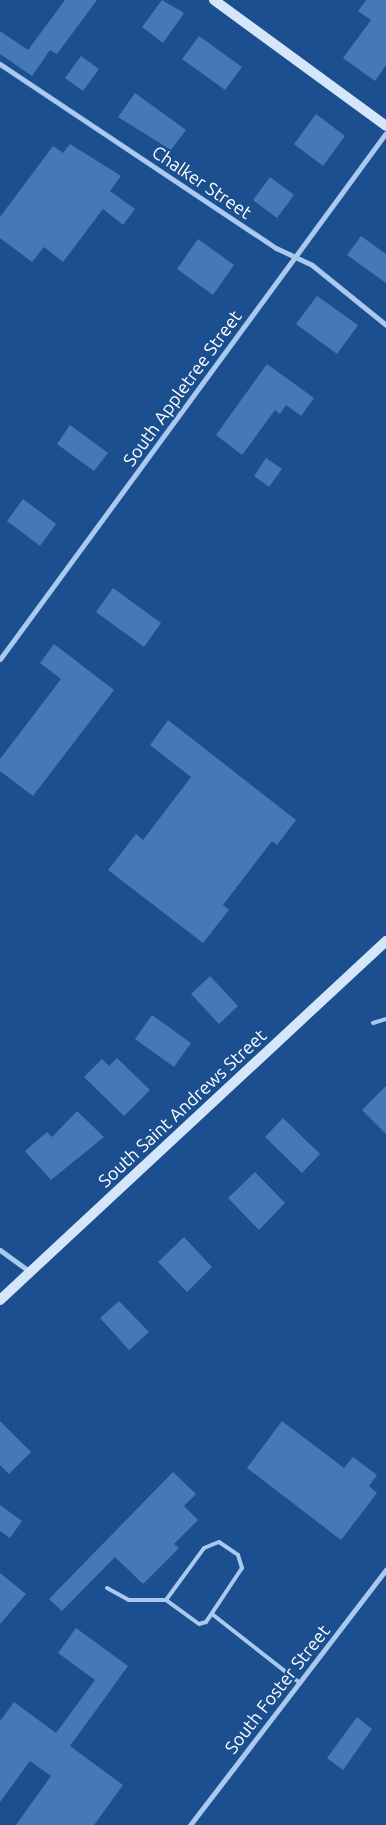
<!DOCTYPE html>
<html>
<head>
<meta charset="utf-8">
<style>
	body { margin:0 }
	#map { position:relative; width:386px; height:1825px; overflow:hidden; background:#1b4f8f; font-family:Ubuntu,sans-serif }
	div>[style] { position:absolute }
	.building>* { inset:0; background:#4478b7 }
	.lane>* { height:4px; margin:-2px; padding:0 2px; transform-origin:2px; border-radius:2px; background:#a9c9ee }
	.street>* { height:5px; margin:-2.5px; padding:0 2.5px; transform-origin:2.5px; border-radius:2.5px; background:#a9c9ee }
	.secondary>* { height:10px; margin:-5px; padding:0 5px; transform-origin:5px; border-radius:5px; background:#d6e6fa }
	span { translate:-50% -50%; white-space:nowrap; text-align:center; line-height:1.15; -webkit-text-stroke:4px #1b4f8f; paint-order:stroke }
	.street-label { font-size:18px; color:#fff }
</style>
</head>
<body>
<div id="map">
	<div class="building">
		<div style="clip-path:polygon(65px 0,97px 0,57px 54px,50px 50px,32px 76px,0 54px,0 31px,28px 50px)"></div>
		<div style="clip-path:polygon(162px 0,184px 13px,163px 43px,142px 27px)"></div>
		<div style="clip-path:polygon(366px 0,386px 0,386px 65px,375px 81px,343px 58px,371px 20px,358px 11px)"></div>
		<div style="clip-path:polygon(199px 36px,242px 67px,225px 90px,182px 59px)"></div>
		<div style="clip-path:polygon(81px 56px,99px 69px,83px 91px,65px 78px)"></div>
		<div style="clip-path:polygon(135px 93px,186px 130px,171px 150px,118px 117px)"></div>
		<div style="clip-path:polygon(316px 114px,345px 136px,323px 166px,294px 144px)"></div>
		<div style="clip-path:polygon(70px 144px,121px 176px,110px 191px,135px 209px,123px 225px,103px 209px,63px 262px,44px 247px,32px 262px,0 238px,0 217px,53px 146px,63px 153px)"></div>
		<div style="clip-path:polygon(270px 177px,294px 195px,277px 218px,253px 200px)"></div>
		<div style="clip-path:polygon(361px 236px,386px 254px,386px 283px,347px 255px)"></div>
		<div style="clip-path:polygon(198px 239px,234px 265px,213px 295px,177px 269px)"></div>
		<div style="clip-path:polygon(317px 296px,358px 325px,337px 354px,296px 324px)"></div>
		<div style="clip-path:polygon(267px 364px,314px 398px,301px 416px,286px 405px,280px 414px,275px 410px,242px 455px,216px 435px)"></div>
		<div style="clip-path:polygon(70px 425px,108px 453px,94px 471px,57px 444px)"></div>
		<div style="clip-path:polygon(266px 458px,282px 469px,269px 487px,254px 476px)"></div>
		<div style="clip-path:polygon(23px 499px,56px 524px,40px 546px,7px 521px)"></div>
		<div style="clip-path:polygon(113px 588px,161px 623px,144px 647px,96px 612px)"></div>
		<div style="clip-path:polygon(54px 644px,114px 690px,33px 796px,0 771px,0 759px,61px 679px,40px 663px)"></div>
		<div style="clip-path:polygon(168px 720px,296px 820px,277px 845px,272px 841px,223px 905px,229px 910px,203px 943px,108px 870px,136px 834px,143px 840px,191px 777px,150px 745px)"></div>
		<div style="clip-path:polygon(210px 976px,238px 1006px,219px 1024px,191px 994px)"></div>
		<div style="clip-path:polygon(152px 1015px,191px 1043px,174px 1067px,135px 1039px)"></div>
		<div style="clip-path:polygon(117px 1058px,150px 1090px,124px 1116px,84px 1077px,102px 1059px,109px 1066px)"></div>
		<div style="clip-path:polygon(386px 1086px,386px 1134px,362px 1110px)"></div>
		<div style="clip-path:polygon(77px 1111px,104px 1137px,51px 1180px,25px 1151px,47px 1132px,52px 1137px)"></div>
		<div style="clip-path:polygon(283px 1118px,320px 1154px,302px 1173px,265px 1137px)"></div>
		<div style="clip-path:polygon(255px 1172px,285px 1203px,259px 1230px,228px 1198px)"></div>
		<div style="clip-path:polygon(184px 1237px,212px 1267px,187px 1292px,158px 1262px)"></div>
		<div style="clip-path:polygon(119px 1301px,149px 1332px,129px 1350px,100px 1318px)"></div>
		<div style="clip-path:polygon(0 1421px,31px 1452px,9px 1474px,0 1465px)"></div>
		<div style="clip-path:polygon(282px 1421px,344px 1468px,353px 1457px,377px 1475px,369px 1486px,377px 1493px,341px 1540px,247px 1468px)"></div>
		<div style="clip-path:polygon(173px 1472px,196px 1494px,184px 1506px,198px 1520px,174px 1544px,179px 1548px,143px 1584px,115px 1557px,62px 1611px,49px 1599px)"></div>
		<div style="clip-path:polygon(0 1505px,22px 1521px,10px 1538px,0 1531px)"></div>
		<div style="clip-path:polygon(0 1573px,26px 1594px,0 1624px)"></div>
		<div style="clip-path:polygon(76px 1628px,128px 1666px,70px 1746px,123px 1785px,94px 1825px,16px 1825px,51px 1776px,30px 1761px,0 1802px,0 1721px,14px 1702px,56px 1733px,95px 1680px,58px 1653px)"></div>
		<div style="clip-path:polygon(357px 1717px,372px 1729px,343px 1770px,327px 1758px)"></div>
	</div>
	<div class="lane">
		<div style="left:373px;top:1023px;width:14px;rotate:-17deg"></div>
		<div style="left:219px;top:1542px;width:23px;rotate:34deg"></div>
		<div style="left:238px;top:1555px;width:14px;rotate:73deg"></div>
		<div style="left:242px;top:1568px;width:65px;rotate:123.7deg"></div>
		<div style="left:206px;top:1622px;width:7px;rotate:164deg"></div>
		<div style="left:199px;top:1624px;width:41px;rotate:-144deg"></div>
		<div style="left:166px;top:1600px;width:64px;rotate:-53.8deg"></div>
		<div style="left:204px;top:1548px;width:16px;rotate:-22deg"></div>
		<div style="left:107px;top:1588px;width:25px;rotate:29deg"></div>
		<div style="left:129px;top:1600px;width:37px"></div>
		<div style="left:212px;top:1614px;width:112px;rotate:38.1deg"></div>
	</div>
	<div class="street">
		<div style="left:0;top:64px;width:332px;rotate:33.7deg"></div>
		<div style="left:276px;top:248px;width:40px;rotate:25deg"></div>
		<div style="left:312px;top:265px;width:95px;rotate:39deg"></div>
		<div style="left:0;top:659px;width:652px;rotate:-53.73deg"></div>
		<div style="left:0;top:1250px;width:37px;rotate:36deg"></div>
		<div style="left:190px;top:1825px;width:322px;rotate:-52.5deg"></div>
	</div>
	<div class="secondary">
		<div style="left:214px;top:0;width:213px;rotate:36.2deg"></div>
		<div style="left:0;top:1300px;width:527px;rotate:-42.92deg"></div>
	</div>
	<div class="street-label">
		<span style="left:202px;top:182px;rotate:34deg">Chalker Street</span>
		<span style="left:182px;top:388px;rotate:-54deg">South Appletree Street</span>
		<span style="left:182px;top:1108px;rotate:-43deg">South Saint Andrews Street</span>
		<span style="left:277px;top:1689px;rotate:-52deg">South Foster Street</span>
	</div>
</div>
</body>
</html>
